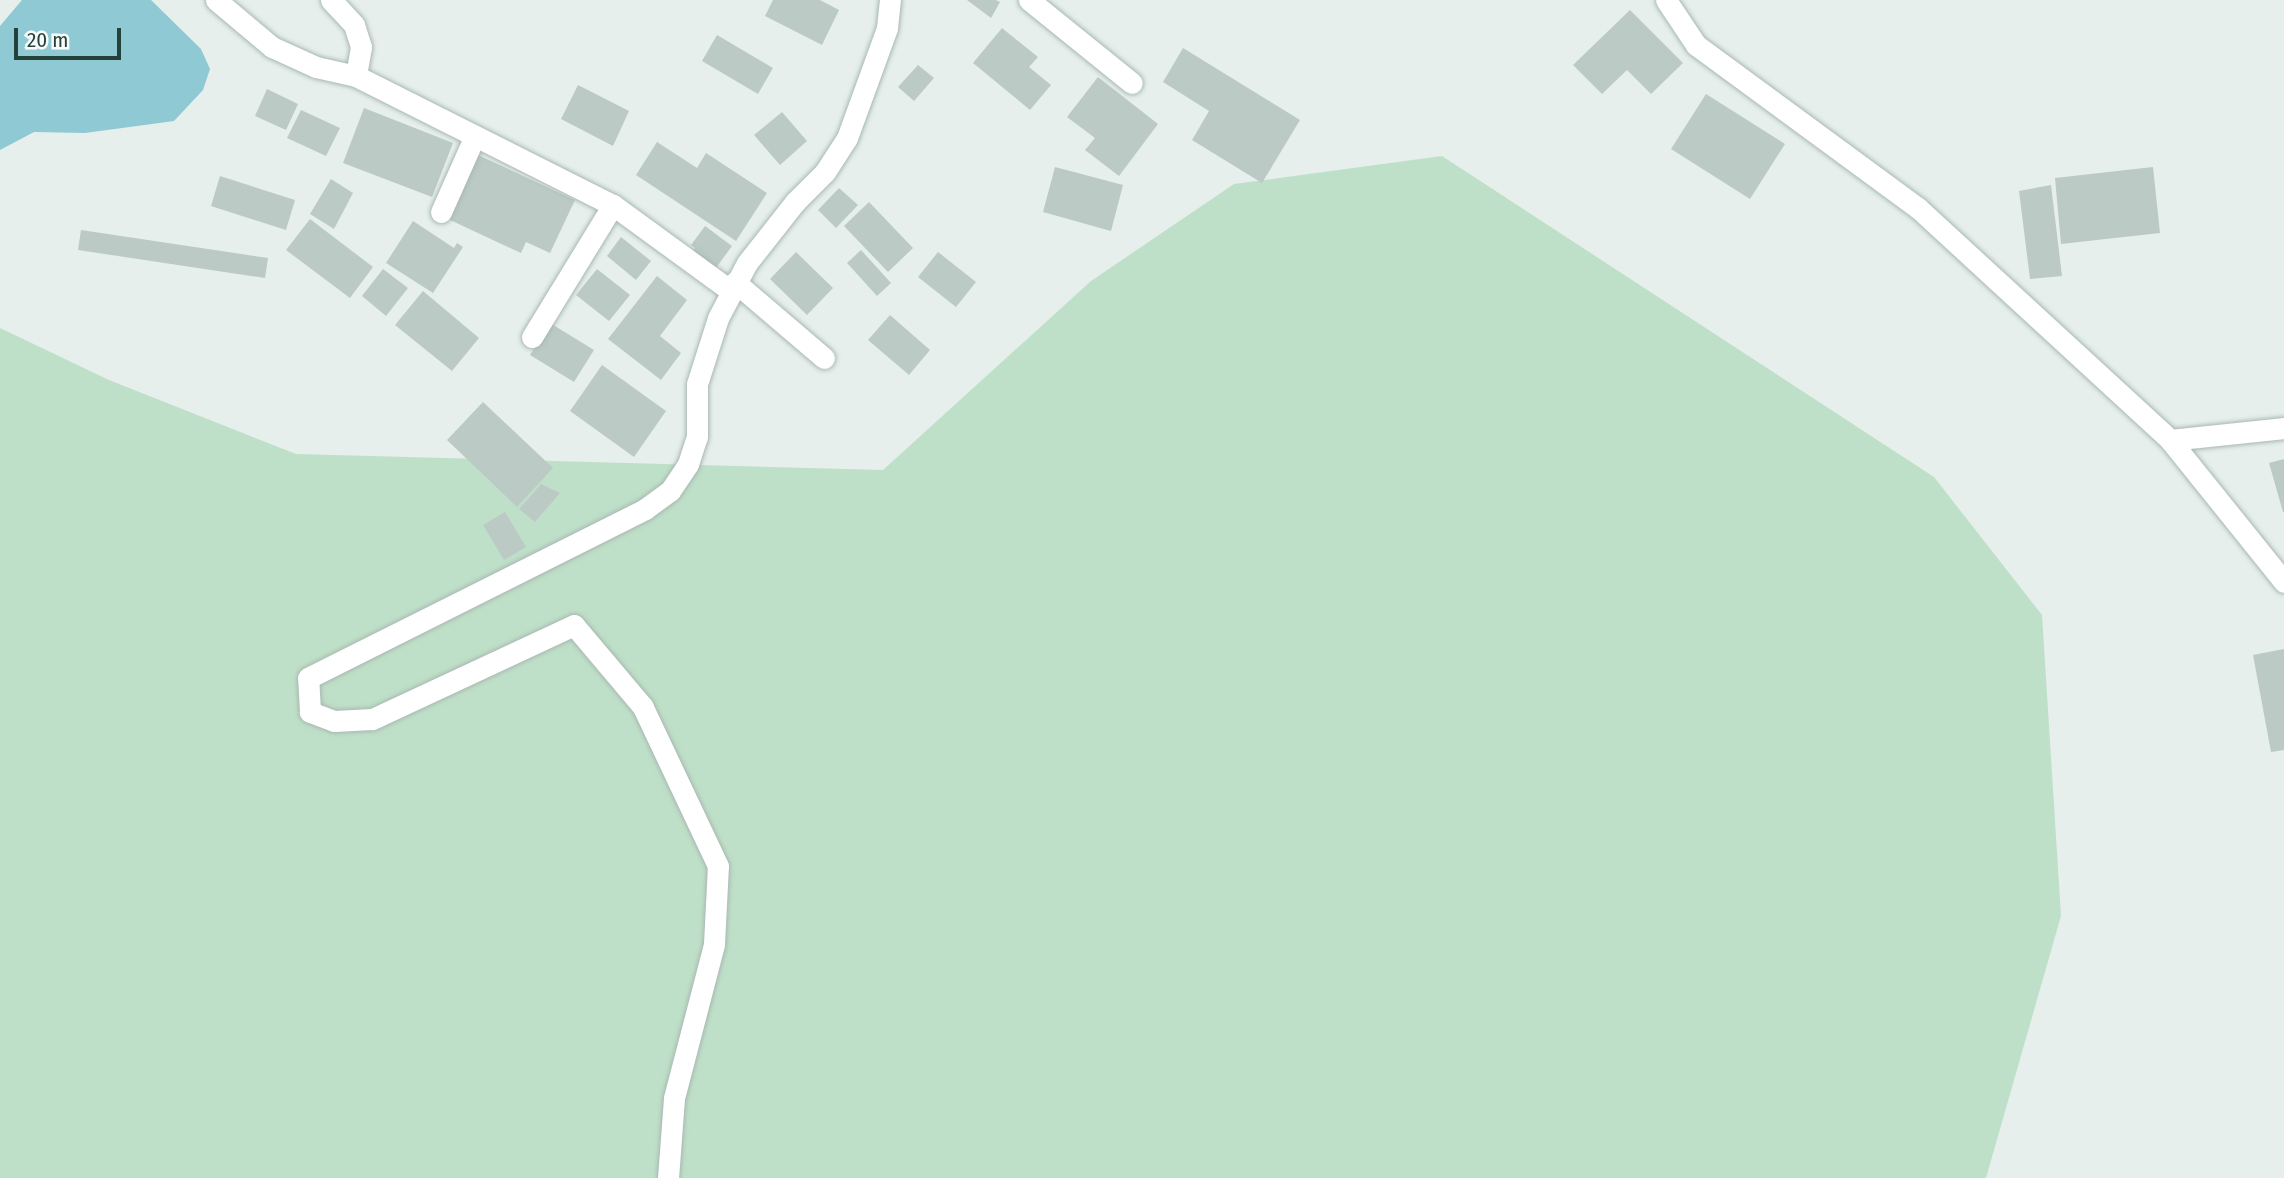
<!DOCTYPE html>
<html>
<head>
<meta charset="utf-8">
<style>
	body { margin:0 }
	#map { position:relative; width:2284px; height:1178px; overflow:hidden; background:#e6efeb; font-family:"Fira Sans Condensed",sans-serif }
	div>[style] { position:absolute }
	.green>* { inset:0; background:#bfe0c8 }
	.water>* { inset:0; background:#8ec9d4 }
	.building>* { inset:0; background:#bbcac4 }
	.roads { filter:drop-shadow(0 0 2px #a8b8b2) drop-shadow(0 0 2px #a8b8b2) }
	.street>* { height:21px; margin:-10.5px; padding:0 10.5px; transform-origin:10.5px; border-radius:10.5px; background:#fff }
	span { translate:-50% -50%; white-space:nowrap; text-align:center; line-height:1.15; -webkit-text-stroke:6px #f7fbf9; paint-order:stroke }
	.scale { position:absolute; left:14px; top:28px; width:107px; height:32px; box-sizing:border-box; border:4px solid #24423a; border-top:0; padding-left:9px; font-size:21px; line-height:24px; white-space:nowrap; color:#24423a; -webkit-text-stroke:5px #f7fbf9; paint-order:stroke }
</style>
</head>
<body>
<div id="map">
	<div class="green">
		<div style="clip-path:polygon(1442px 156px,1934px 477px,2042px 615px,2061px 916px,1986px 1178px,0 1178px,0 328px,109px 380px,296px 454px,883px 470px,1091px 281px,1234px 184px)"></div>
	</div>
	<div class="water">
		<div style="clip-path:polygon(22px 0,151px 0,201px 49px,210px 69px,203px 90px,174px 121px,85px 133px,34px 132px,0 150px,0 26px)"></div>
	</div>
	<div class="building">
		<div style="clip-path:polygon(773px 0,820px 0,839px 10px,822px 45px,765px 16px)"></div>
		<div style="clip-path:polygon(967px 0,996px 0,1000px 2px,991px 18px)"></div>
		<div style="clip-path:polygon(1630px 10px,1683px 63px,1651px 94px,1627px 70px,1602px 94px,1573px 65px)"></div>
		<div style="clip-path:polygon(1002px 28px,1038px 57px,1029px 67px,1051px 85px,1030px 110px,973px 63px)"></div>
		<div style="clip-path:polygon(717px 35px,773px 68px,758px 94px,702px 61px)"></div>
		<div style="clip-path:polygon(1183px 48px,1300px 120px,1262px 183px,1192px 140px,1209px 111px,1163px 82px)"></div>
		<div style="clip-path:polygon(918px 65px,934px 78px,914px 101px,898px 87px)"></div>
		<div style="clip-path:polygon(1098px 77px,1158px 124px,1119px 176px,1085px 150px,1095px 138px,1067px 117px)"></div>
		<div style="clip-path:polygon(578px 85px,629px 111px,613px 146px,561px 119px)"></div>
		<div style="clip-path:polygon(267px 89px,298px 104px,286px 130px,255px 116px)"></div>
		<div style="clip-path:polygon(1706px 94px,1785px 144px,1750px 199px,1671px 149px)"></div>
		<div style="clip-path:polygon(364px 108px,453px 143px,432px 197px,343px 163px)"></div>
		<div style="clip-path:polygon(301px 110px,340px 128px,326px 156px,287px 138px)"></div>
		<div style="clip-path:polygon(782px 112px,807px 141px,780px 165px,754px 135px)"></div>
		<div style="clip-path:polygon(657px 142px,697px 168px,706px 153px,767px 193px,736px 241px,636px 175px)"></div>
		<div style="clip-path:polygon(478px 155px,575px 200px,550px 253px,526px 242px,521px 253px,448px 219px)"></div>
		<div style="clip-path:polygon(1055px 167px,1123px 185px,1111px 231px,1043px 212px)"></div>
		<div style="clip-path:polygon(2153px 167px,2160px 233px,2061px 244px,2055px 178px)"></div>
		<div style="clip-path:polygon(220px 176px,295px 200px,286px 230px,211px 206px)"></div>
		<div style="clip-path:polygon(331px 179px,353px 193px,334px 229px,310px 214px)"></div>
		<div style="clip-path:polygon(2051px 185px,2062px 276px,2030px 279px,2019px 191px)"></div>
		<div style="clip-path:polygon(839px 188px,858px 205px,836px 228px,818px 210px)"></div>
		<div style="clip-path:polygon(869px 202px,913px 248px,888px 272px,844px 226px)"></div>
		<div style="clip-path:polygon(310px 219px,373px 267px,350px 298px,286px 250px)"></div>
		<div style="clip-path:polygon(413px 221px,454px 248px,457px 243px,463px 247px,433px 293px,386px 263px)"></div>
		<div style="clip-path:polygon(705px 226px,732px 246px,713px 272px,690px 256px,695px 248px,691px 245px)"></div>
		<div style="clip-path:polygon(81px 230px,268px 258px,265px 278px,78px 250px)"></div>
		<div style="clip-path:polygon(621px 237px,651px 261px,636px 280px,607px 256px)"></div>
		<div style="clip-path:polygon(861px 250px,891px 283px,877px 296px,847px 263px)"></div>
		<div style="clip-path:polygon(796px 252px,833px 288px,807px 315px,770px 279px)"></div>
		<div style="clip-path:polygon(938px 252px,976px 282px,956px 307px,918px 277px)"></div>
		<div style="clip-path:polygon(383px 269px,408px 288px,386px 316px,362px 296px)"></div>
		<div style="clip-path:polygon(597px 269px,630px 295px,609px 321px,576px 295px)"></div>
		<div style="clip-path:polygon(657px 276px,687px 300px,660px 336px,681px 353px,661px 380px,608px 339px)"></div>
		<div style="clip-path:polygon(423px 291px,479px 338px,452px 371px,395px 325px)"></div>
		<div style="clip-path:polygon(890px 315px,930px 350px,909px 375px,868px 340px)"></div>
		<div style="clip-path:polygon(550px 323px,594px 350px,574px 382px,530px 355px)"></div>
		<div style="clip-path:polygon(602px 365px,666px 411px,634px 457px,570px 411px)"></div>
		<div style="clip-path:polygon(483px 402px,553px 468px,517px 507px,447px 440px)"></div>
		<div style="clip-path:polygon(2284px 459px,2284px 512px,2283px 512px,2269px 463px)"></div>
		<div style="clip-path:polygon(541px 484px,560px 493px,535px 522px,519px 509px)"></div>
		<div style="clip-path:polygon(505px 512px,526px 547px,504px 560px,483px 525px)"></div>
		<div style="clip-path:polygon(2284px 649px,2284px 750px,2271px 752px,2253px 655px)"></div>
	</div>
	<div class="roads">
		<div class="street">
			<div style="left:216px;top:0;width:73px;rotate:40deg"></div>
			<div style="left:272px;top:47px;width:48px;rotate:24.4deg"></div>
			<div style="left:316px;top:67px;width:41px;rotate:12.7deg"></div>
			<div style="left:331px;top:0;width:34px;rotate:47deg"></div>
			<div style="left:354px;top:25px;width:23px;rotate:72deg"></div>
			<div style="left:361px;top:47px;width:29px;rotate:100deg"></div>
			<div style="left:356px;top:76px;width:288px;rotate:26.7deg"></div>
			<div style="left:1029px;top:0;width:132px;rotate:38.9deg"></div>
			<div style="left:1666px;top:0;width:54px;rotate:56.3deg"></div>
			<div style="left:1696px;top:45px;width:275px;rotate:36.3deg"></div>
			<div style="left:1918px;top:208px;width:343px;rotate:42.6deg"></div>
			<div style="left:2170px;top:440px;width:182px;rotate:51.2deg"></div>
			<div style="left:441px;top:212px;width:81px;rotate:-66deg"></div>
			<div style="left:735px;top:282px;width:117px;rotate:40.5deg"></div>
			<div style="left:532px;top:337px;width:155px;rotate:-58.5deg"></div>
			<div style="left:613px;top:205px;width:146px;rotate:36.1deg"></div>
			<div style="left:2170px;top:440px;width:115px;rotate:-6deg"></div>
			<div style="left:668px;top:1178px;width:80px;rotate:-85.7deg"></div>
			<div style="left:674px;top:1098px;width:159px;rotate:-75.4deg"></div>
			<div style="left:714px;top:944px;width:78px;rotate:-87.1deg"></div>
			<div style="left:718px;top:866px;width:176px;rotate:-115.3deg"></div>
			<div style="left:643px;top:707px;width:107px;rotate:-130.1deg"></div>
			<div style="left:574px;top:625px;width:223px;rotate:155deg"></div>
			<div style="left:372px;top:719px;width:38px;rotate:177deg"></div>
			<div style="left:334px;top:721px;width:26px;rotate:-159deg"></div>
			<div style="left:310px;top:712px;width:34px;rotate:-93deg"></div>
			<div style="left:308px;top:678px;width:377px;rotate:-26.6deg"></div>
			<div style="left:645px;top:509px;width:31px;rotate:-36deg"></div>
			<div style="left:670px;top:491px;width:32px;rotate:-56deg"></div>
			<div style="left:688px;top:464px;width:28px;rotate:-72deg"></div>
			<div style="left:697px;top:437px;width:53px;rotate:-90deg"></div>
			<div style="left:697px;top:384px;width:69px;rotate:-72.3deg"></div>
			<div style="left:718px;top:318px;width:62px;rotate:-62.2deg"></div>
			<div style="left:747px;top:263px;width:78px;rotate:-51.8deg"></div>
			<div style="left:795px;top:202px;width:42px;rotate:-45deg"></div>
			<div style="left:825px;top:172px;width:40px;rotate:-57.1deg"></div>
			<div style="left:847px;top:138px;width:117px;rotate:-70deg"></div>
			<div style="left:887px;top:28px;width:28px;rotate:-84deg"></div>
		</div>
	</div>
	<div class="scale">20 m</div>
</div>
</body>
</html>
